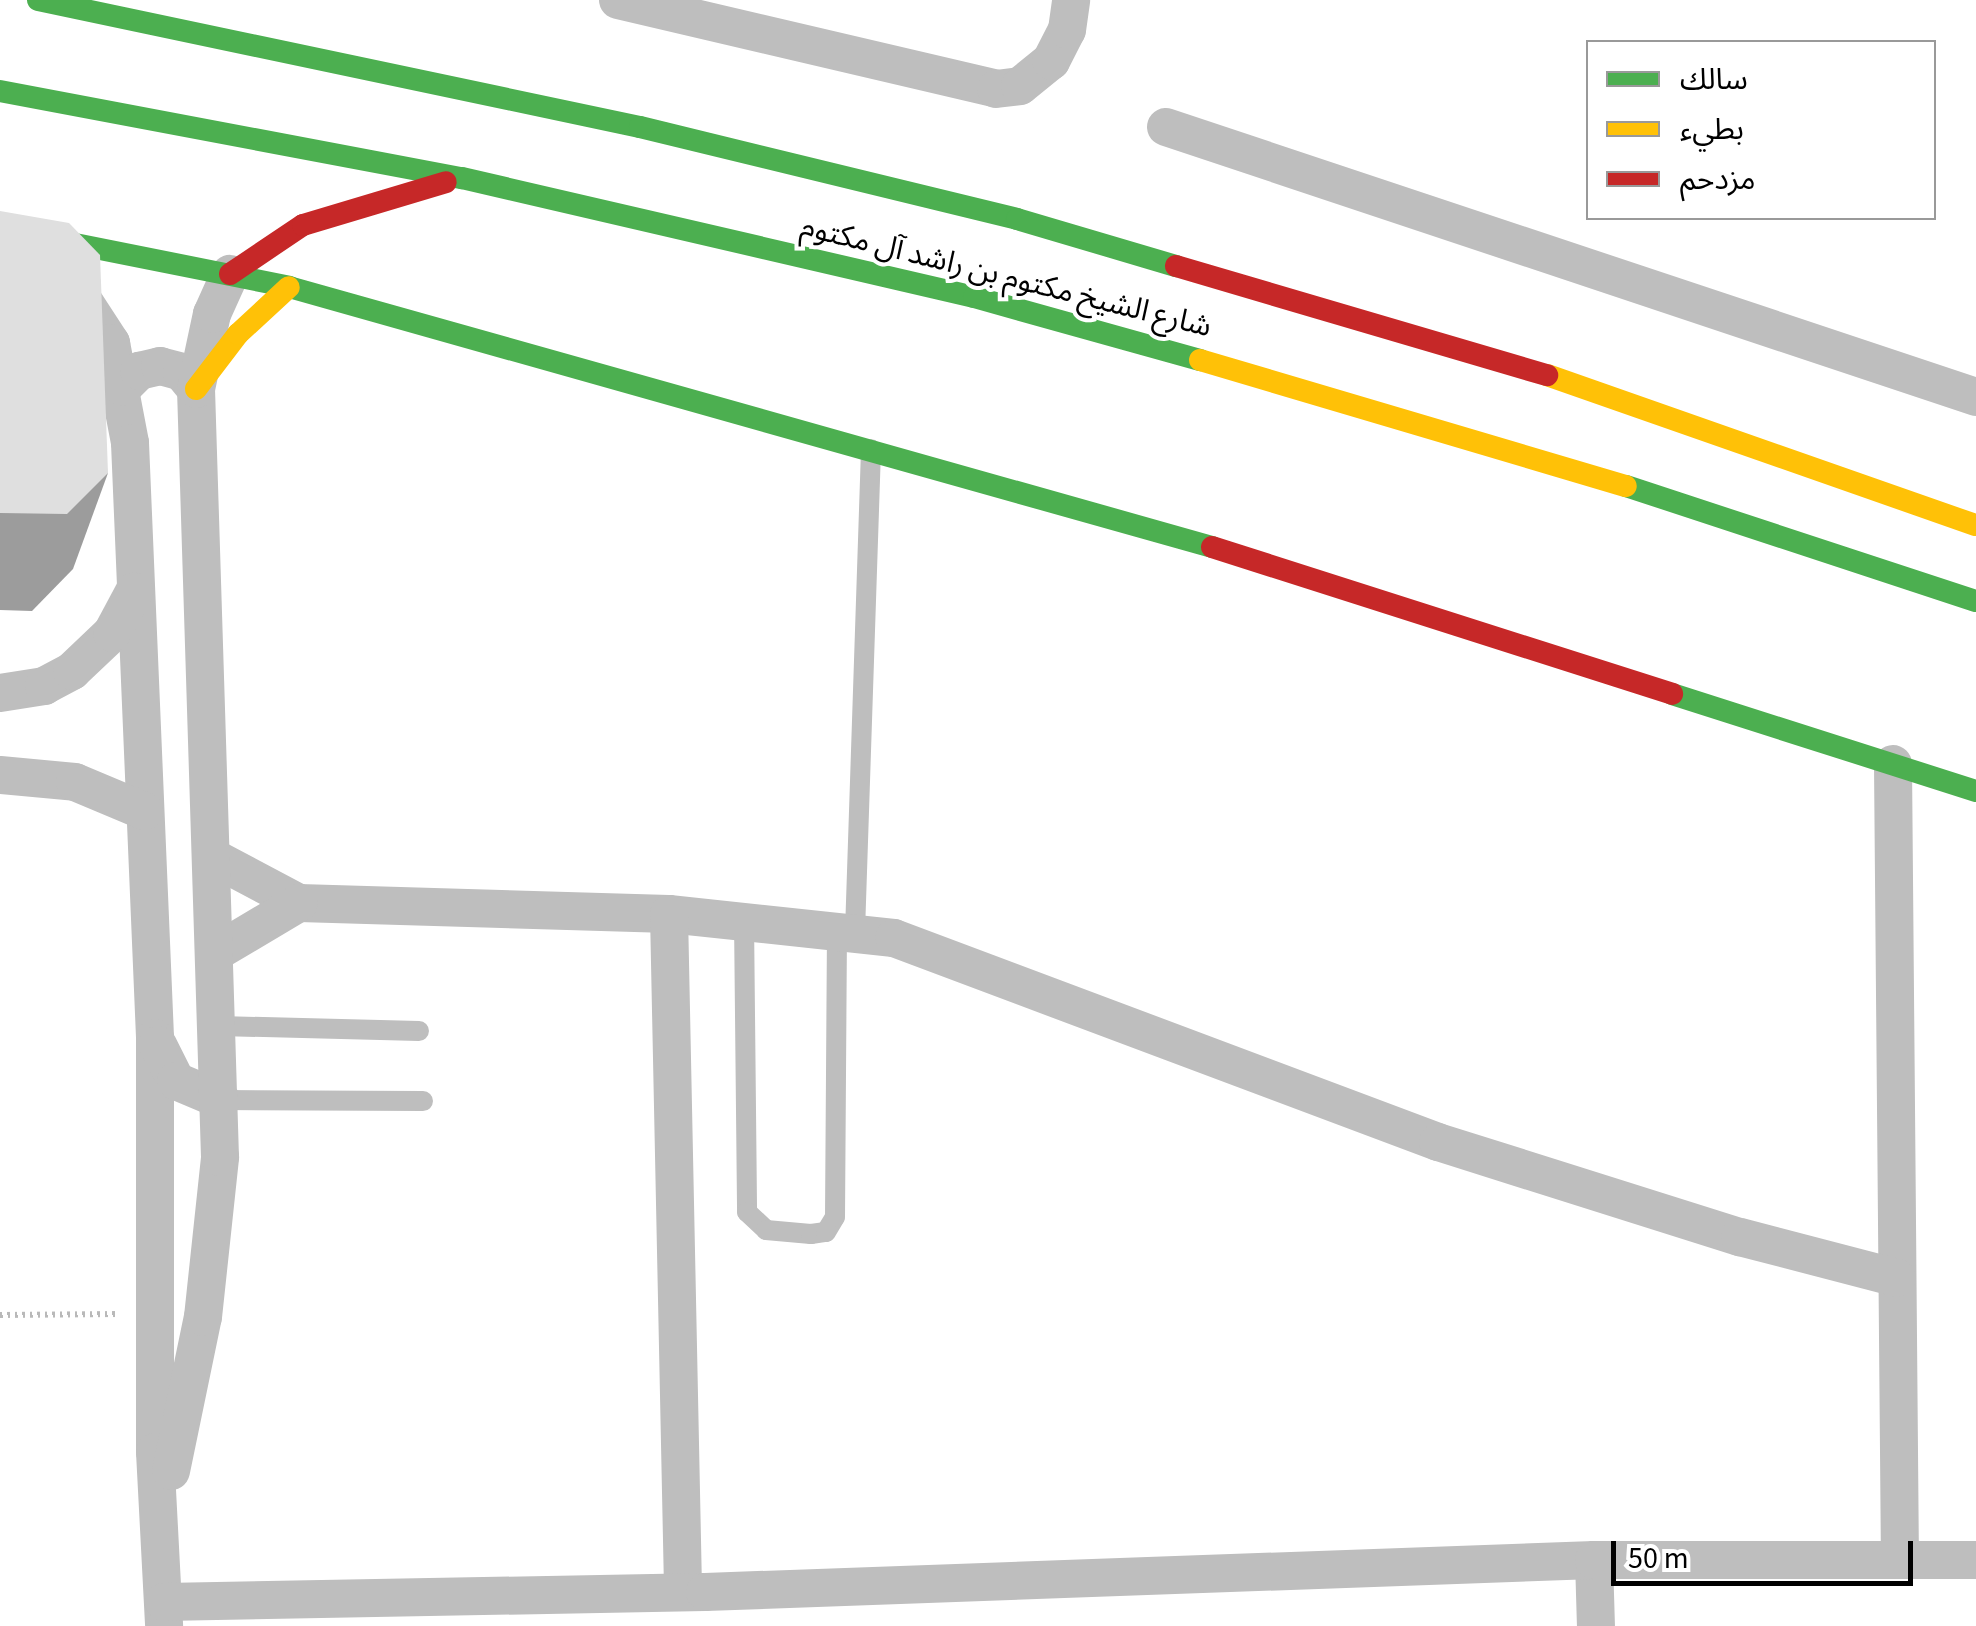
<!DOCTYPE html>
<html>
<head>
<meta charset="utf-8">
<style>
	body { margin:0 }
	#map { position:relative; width:1976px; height:1626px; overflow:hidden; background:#fff; font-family:"Source Sans 3","Noto Sans Arabic",sans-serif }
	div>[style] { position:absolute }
	.path>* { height:6px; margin-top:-3px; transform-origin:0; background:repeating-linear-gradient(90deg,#b9b9b9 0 2.5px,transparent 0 7.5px) }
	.lane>* { height:20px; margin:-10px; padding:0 10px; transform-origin:10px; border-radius:10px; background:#bebebe }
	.street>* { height:38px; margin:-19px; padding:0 19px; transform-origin:19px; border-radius:19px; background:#bebebe }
	.fast>* { height:22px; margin:-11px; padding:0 11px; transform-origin:11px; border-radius:11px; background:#4caf50 }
	.slow>* { height:22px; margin:-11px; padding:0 11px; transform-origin:11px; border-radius:11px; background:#ffc107 }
	.jam>* { height:22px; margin:-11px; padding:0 11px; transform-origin:11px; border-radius:11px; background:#c62828 }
	.shaded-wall>* { inset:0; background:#9c9c9c }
	.building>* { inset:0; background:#dfdfdf }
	span { translate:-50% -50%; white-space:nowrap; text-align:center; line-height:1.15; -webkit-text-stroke:8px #fff; paint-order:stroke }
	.street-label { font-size:30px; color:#000 }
	.legend { position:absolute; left:1586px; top:40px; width:350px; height:180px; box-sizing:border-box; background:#fff; border:2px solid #999; margin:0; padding:12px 18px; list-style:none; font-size:30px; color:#000 }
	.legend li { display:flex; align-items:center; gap:20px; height:50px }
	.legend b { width:50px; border:2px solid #999 }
	.scale { position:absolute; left:1611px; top:1541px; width:302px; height:45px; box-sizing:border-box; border:5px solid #000; border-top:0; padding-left:12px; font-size:30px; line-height:35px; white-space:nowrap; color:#000; -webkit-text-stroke:8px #fff; paint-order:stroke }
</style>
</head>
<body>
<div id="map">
	<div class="path">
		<div style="left:0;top:1315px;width:119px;rotate:-0.5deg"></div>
	</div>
	<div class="lane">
		<div style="left:744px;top:919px;width:293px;rotate:89.4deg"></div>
		<div style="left:747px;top:1212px;width:26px;rotate:43deg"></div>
		<div style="left:766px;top:1230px;width:45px;rotate:5.1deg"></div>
		<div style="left:811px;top:1234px;width:15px;rotate:-8deg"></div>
		<div style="left:826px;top:1232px;width:17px;rotate:-59deg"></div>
		<div style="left:835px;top:1217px;width:289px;rotate:-89.6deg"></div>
		<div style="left:855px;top:932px;width:483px;rotate:-88.1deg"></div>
		<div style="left:219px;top:1026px;width:200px;rotate:1.4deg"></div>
		<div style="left:221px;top:1100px;width:202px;rotate:0.3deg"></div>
	</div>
	<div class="street">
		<div style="left:618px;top:0;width:388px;rotate:13.2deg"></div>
		<div style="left:996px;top:89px;width:24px;rotate:-7deg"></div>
		<div style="left:1020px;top:86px;width:40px;rotate:-39deg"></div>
		<div style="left:1051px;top:61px;width:35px;rotate:-63deg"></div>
		<div style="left:1067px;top:30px;width:30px;rotate:-82deg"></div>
		<div style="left:1166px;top:127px;width:854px;rotate:18.43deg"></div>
		<div style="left:72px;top:283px;width:72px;rotate:57deg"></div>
		<div style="left:111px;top:343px;width:102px;rotate:79.2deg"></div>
		<div style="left:130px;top:443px;width:596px;rotate:87.59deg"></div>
		<div style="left:155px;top:1038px;width:414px;rotate:90deg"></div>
		<div style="left:155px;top:1452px;width:174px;rotate:87deg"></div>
		<div style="left:123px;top:387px;width:23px;rotate:-45deg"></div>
		<div style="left:139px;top:371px;width:22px;rotate:-13deg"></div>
		<div style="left:160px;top:366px;width:23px;rotate:15deg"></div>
		<div style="left:182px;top:372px;width:22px;rotate:51deg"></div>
		<div style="left:0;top:693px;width:45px;rotate:-9deg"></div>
		<div style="left:44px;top:686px;width:32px;rotate:-28deg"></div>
		<div style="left:72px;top:671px;width:55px;rotate:-43.5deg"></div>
		<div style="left:112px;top:633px;width:47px;rotate:-61.8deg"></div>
		<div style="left:1893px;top:764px;width:796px;rotate:89.5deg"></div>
		<div style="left:0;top:775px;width:75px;rotate:5.3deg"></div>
		<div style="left:75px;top:782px;width:75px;rotate:22.8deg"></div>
		<div style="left:214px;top:858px;width:96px;rotate:27.9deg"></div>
		<div style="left:299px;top:903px;width:370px;rotate:1.7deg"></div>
		<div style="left:669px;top:914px;width:226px;rotate:6.1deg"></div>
		<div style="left:894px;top:938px;width:581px;rotate:20.56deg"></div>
		<div style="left:1438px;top:1142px;width:317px;rotate:17.5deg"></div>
		<div style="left:1740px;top:1237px;width:162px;rotate:14.6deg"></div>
		<div style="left:669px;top:914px;width:675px;rotate:88.81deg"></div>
		<div style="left:218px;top:951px;width:94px;rotate:-30.7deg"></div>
		<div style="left:158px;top:1045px;width:40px;rotate:63.4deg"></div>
		<div style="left:176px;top:1081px;width:49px;rotate:22.9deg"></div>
		<div style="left:171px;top:1471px;width:157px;rotate:-78.3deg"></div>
		<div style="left:203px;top:1317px;width:161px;rotate:-83.9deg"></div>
		<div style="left:220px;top:1157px;width:768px;rotate:-91.79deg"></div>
		<div style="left:196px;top:389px;width:77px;rotate:-78deg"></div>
		<div style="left:212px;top:314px;width:44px;rotate:-65.8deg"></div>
		<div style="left:1594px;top:1560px;width:66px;rotate:88.3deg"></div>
		<div style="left:164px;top:1602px;width:541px;rotate:-1.06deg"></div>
		<div style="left:705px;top:1592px;width:890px;rotate:-2.06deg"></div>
		<div style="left:1594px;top:1560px;width:382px"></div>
	</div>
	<div class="fast">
		<div style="left:38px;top:0;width:615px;rotate:11.91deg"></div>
		<div style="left:640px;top:127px;width:388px;rotate:13.7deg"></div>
		<div style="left:1017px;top:219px;width:166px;rotate:16.5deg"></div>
		<div style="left:0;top:91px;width:470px;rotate:10.7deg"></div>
		<div style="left:462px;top:178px;width:526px;rotate:13.08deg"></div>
		<div style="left:974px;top:297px;width:235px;rotate:15.6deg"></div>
		<div style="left:0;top:229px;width:295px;rotate:11.3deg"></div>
		<div style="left:289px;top:287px;width:959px;rotate:15.73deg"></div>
		<div style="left:1626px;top:486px;width:368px;rotate:18.2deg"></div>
		<div style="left:1672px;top:694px;width:319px;rotate:17.7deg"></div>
	</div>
	<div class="slow">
		<div style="left:1200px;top:360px;width:444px;rotate:16.5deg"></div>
		<div style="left:1547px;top:375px;width:454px;rotate:19.3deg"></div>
		<div style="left:196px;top:389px;width:69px;rotate:-52.6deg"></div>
		<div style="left:238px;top:334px;width:69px;rotate:-42.7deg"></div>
	</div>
	<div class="jam">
		<div style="left:1176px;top:266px;width:387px;rotate:16.4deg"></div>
		<div style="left:230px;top:274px;width:88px;rotate:-33.9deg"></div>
		<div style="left:303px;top:225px;width:149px;rotate:-16.7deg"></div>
		<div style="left:1212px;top:547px;width:483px;rotate:17.7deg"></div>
	</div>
	<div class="shaded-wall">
		<div style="clip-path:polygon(108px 473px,73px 569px,32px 611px,0 610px,0 513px)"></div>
	</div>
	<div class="building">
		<div style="clip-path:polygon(0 211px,69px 223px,100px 255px,108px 473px,67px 514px,0 513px)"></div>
	</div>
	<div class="street-label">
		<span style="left:1006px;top:277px;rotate:14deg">شارع الشيخ مكتوم بن راشد آل مكتوم</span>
	</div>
	<ul class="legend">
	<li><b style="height:12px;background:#4caf50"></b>سالك</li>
	<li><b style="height:12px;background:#ffc107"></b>بطيء</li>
	<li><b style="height:12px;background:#c62828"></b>مزدحم</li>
	</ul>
	<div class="scale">50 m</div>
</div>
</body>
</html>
